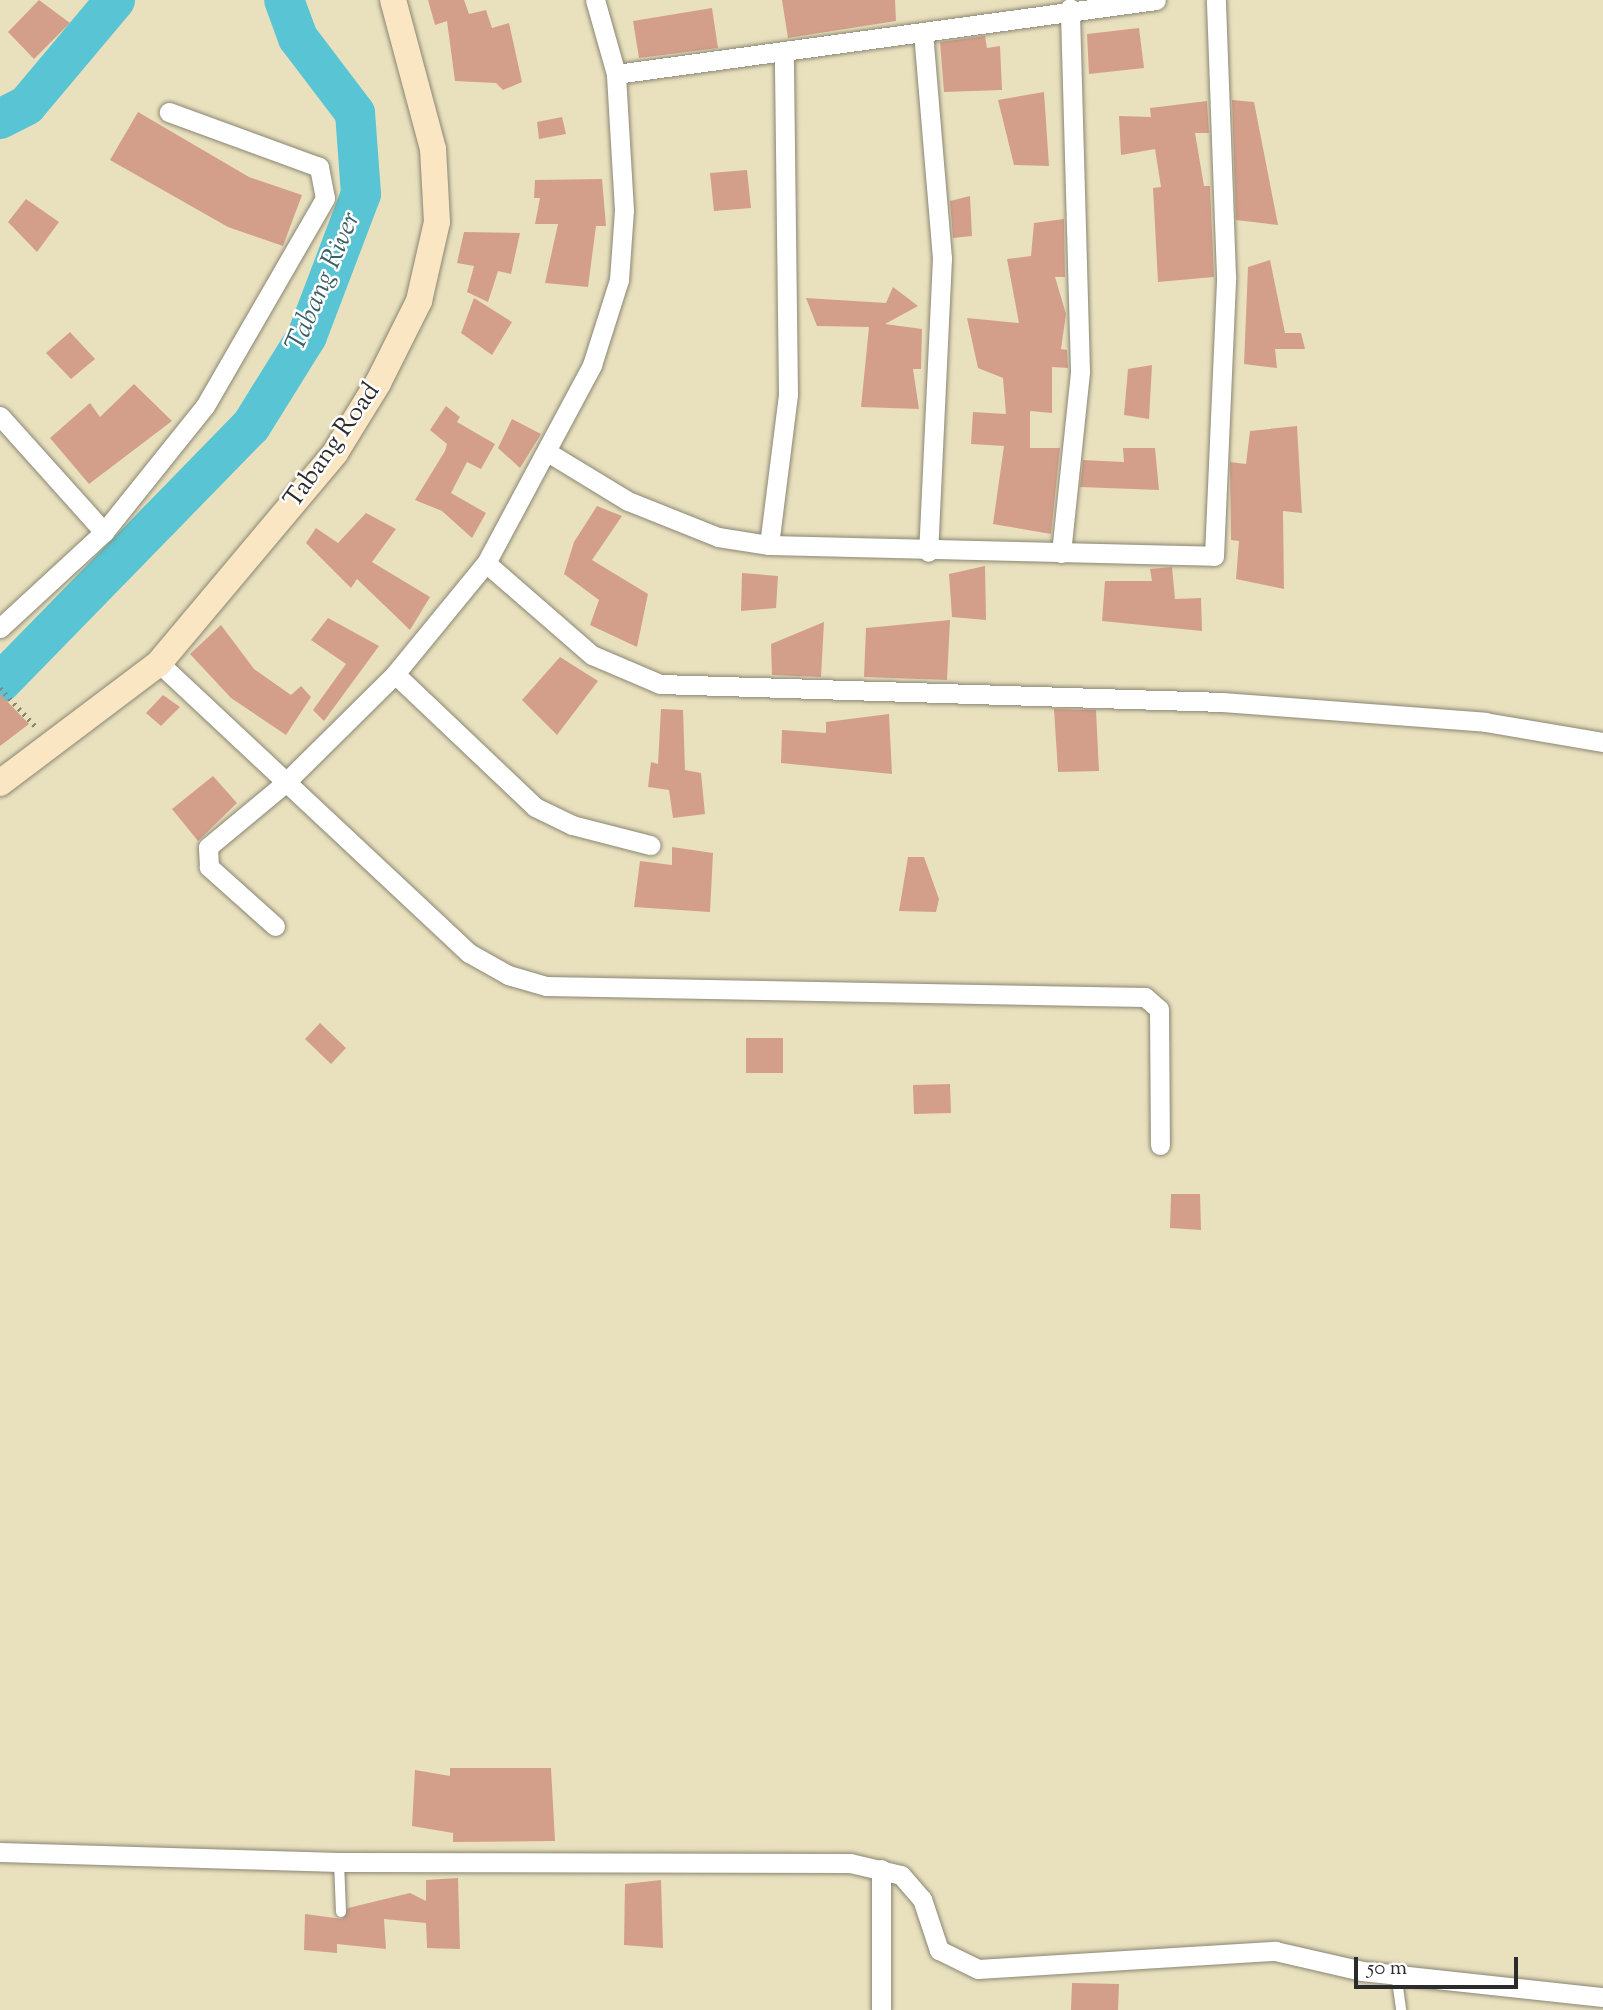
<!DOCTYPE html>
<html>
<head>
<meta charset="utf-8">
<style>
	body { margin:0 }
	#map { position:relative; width:1603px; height:2010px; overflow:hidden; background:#e9e1be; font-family:"Sorts Mill Goudy",serif }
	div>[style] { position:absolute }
	.river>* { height:40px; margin:-20px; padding:0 20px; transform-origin:20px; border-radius:20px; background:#59c4d3 }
	.building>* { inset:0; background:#d49f8a }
	.path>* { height:4.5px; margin-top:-2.25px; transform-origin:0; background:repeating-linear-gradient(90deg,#8a8674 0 2px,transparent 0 7px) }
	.roads { filter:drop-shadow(0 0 2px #8a8674) drop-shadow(0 0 2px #8a8674) }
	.service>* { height:10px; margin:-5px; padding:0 5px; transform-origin:5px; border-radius:5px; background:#fff }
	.minor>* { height:19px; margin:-9.5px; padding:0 9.5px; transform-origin:9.5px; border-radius:9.5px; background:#fff }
	.secondary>* { height:26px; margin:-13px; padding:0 13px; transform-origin:13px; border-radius:13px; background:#fbe6c3 }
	span { translate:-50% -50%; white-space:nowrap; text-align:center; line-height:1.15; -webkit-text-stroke:5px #fff; paint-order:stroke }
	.street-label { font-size:26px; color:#2b2b2b }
	.water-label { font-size:28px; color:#3b6166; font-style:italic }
	.scale { position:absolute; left:1354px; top:1957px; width:164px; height:32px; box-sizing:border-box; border:4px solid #2b2b2b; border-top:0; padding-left:9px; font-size:21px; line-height:24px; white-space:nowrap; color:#2b2b2b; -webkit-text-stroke:5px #fff; paint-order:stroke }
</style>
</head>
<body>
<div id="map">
	<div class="river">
		<div style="left:0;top:119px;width:30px;rotate:-27deg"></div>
		<div style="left:27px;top:105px;width:137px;rotate:-50deg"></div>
		<div style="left:0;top:683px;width:359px;rotate:-45.7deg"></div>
		<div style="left:251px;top:426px;width:106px;rotate:-58.1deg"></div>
		<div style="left:307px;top:336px;width:152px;rotate:-69.2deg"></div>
		<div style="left:361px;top:194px;width:81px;rotate:-94.2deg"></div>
		<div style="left:355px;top:113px;width:94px;rotate:-127.2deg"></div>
		<div style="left:298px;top:38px;width:40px;rotate:-110.2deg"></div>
	</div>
	<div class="building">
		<div style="clip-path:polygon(39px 0,70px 23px,34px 59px,8px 32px)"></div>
		<div style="clip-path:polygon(428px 0,464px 0,469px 14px,486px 10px,492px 28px,509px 23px,522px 82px,503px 90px,496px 83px,455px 81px,447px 21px,435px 25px)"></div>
		<div style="clip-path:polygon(782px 0,895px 0,896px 21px,788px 38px)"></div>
		<div style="clip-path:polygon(712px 8px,718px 48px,639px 58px,633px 21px)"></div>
		<div style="clip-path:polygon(1139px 28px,1144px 68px,1089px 74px,1087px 34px)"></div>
		<div style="clip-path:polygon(985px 36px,987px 48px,1000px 46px,1002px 90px,944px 92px,940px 42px)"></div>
		<div style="clip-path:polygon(1044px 92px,1049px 166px,1014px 165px,998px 100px)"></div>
		<div style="clip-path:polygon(1232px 100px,1254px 102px,1278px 225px,1236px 220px)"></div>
		<div style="clip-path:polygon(1207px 101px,1209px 133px,1195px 133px,1204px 186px,1210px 186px,1214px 277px,1158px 282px,1153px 188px,1161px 187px,1155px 149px,1121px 155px,1119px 116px,1151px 117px,1150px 108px)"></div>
		<div style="clip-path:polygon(138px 112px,249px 177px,302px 195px,283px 246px,228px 227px,110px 160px)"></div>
		<div style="clip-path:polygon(562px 117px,566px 134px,539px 139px,537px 122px)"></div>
		<div style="clip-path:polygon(747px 170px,751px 208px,714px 211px,710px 173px)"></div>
		<div style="clip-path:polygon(602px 179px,606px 226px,596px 226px,588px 287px,545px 283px,558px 224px,535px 224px,540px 198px,534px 198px,535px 180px)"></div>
		<div style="clip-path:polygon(970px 196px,972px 236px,953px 238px,950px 201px)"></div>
		<div style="clip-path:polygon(26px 199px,59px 222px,37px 252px,8px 222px)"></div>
		<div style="clip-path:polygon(1064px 219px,1065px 277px,1055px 277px,1066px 314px,1061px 349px,1067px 350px,1068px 368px,1052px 367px,1052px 413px,1030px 411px,1030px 448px,1060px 448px,1051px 534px,993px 524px,1004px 446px,971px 444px,973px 412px,1006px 414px,1003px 378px,978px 368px,967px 318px,1019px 323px,1007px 259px,1031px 256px,1034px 223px)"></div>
		<div style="clip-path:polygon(464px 232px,520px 233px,511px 274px,498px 271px,488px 302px,467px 292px,474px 266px,457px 263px)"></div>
		<div style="clip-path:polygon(1270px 260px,1285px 333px,1301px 333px,1305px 349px,1275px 349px,1277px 368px,1244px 364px,1248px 267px)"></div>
		<div style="clip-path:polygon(893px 287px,918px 306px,885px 324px,922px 329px,921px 369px,913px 369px,919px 409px,861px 407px,869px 327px,817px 326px,806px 298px,886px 303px)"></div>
		<div style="clip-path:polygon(474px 298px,512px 322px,492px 355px,461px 333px)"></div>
		<div style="clip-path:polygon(70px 332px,95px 359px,71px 379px,46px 353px)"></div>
		<div style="clip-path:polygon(1152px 365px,1149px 419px,1124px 415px,1128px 369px)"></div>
		<div style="clip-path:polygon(134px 384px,172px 421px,89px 484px,50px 438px,90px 403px,100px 417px)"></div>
		<div style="clip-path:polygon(446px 406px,460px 417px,457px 422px,495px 444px,481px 469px,467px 462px,451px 493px,486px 513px,472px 538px,442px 511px,415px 500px,445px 451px,447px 444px,430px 430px)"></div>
		<div style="clip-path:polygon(512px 419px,541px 434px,520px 468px,498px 448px)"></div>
		<div style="clip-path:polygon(1297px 426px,1302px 513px,1283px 511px,1284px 589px,1236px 579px,1239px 541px,1231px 540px,1230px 462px,1246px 464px,1250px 431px)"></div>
		<div style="clip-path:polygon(1123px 448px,1155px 448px,1159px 490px,1080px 487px,1083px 460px,1124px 462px)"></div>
		<div style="clip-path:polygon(597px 506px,622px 516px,592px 560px,648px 594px,637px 647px,590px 625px,599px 600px,564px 574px,574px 542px)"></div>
		<div style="clip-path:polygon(366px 513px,396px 529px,372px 562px,430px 597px,410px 630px,357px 579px,351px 588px,306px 543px,316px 528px,338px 543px)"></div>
		<div style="clip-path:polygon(985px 566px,986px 620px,952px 617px,949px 574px)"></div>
		<div style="clip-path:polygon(1172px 567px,1175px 599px,1201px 598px,1202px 631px,1102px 621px,1105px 581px,1152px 581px,1150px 569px)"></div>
		<div style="clip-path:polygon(742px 573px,778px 576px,776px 608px,741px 611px)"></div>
		<div style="clip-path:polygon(328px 618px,379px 646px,324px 721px,313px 710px,346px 664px,311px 640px)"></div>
		<div style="clip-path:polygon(950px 620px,947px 680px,864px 677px,866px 628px)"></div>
		<div style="clip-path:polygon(824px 622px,821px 677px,772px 675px,771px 644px)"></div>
		<div style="clip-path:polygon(221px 625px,254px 669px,291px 695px,301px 686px,311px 697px,286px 735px,231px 698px,190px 654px)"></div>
		<div style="clip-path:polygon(560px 657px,598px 681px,557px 735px,522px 700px)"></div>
		<div style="clip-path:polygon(0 694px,29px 724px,0 746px)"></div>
		<div style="clip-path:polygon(163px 695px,180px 707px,161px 726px,146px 713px)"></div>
		<div style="clip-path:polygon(661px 709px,683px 710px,685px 770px,701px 773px,705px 814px,673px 818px,669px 790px,648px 787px,651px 762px,658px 764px)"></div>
		<div style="clip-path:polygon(1054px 709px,1096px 710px,1099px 771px,1058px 772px)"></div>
		<div style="clip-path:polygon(889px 714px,892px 774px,781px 763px,782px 730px,826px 733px,826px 722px)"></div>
		<div style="clip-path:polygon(213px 776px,237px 803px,198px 841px,172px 809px)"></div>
		<div style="clip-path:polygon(672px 847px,713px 853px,710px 912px,634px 907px,640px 861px,672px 865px)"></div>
		<div style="clip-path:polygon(908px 857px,924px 857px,939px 899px,936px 912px,899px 911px)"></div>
		<div style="clip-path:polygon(320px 1023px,346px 1048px,331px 1064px,305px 1039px)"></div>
		<div style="clip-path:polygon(746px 1038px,783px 1038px,783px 1073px,746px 1073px)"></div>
		<div style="clip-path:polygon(950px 1084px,951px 1113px,914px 1114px,913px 1085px)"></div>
		<div style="clip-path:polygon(1171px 1194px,1200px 1194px,1201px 1230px,1170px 1228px)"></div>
		<div style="clip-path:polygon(450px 1768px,551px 1768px,555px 1841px,453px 1842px,453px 1833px,412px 1826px,415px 1770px,450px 1776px)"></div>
		<div style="clip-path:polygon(458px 1878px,460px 1949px,427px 1948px,426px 1923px,384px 1919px,386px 1949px,337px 1944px,337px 1953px,304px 1950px,305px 1914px,342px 1919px,348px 1908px,410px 1893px,426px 1901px,426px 1880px)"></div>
		<div style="clip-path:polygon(661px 1880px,663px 1948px,624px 1945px,625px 1884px)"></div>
		<div style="clip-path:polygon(1072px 1983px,1119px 1984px,1118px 2010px,1071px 2010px)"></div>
	</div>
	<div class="path">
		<div style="left:0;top:688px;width:54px;rotate:47.2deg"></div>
	</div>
	<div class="roads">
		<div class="service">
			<div style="left:339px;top:1862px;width:50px;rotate:87.7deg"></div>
			<div style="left:1396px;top:1973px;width:37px;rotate:82deg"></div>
		</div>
		<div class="minor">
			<div style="left:923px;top:32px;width:227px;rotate:85.2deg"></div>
			<div style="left:942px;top:258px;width:294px;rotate:92.7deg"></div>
			<div style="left:616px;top:74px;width:545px;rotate:-7.8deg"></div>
			<div style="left:0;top:416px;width:156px;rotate:48.1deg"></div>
			<div style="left:549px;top:453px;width:92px;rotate:31.3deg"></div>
			<div style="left:628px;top:501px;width:97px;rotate:21.8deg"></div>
			<div style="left:718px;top:537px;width:52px;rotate:8.9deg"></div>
			<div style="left:769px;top:545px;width:445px;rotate:1.4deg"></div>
			<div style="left:1214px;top:556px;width:280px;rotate:-87.5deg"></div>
			<div style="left:1226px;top:276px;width:276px;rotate:-92.1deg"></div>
			<div style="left:769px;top:545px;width:152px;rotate:-82.8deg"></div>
			<div style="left:788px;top:394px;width:342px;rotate:-90.7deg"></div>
			<div style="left:1061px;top:553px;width:183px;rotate:-84deg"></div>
			<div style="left:1080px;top:371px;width:363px;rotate:-91.6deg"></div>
			<div style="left:486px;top:563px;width:140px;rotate:41deg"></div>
			<div style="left:592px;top:655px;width:74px;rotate:23.1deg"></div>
			<div style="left:660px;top:684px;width:562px;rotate:1.83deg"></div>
			<div style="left:1222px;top:702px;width:264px;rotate:4.3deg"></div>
			<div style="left:1485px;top:722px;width:120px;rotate:9.6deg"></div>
			<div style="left:0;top:628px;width:142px;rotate:-42.7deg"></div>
			<div style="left:104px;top:532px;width:161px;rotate:-51.3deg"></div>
			<div style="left:205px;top:406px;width:240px;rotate:-60deg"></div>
			<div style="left:325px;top:198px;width:32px;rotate:-101deg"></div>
			<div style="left:319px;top:167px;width:160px;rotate:-159.9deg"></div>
			<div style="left:159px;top:663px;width:424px;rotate:43.1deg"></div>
			<div style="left:469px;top:953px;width:45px;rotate:29.4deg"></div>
			<div style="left:508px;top:975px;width:40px;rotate:16deg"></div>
			<div style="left:546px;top:986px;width:599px;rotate:1.05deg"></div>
			<div style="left:1145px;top:997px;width:18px;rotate:41deg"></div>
			<div style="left:1159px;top:1009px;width:136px;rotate:89.6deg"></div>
			<div style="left:395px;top:674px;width:193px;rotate:43.5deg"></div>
			<div style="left:535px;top:807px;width:41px;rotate:25.9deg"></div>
			<div style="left:572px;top:825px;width:81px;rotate:14.4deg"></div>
			<div style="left:275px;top:926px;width:89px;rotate:-138.2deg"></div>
			<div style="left:209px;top:867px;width:20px;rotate:-93deg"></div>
			<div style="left:208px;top:847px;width:99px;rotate:-39.7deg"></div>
			<div style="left:284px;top:784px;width:156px;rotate:-44.7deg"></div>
			<div style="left:395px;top:674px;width:144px;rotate:-50.7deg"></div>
			<div style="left:486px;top:563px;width:225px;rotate:-61.8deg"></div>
			<div style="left:592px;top:365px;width:89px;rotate:-72.4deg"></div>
			<div style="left:619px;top:280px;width:70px;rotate:-85.9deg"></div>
			<div style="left:624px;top:210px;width:136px;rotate:-93.4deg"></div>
			<div style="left:616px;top:74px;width:77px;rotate:-105.8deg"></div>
			<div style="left:0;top:1852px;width:339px;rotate:1.7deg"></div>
			<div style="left:339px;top:1862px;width:511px;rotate:0.11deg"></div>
			<div style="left:850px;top:1863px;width:52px;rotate:13.2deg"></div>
			<div style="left:901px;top:1875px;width:32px;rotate:49deg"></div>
			<div style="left:922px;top:1899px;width:54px;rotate:71.6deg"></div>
			<div style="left:939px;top:1950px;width:43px;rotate:26deg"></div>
			<div style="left:978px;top:1969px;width:298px;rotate:-3.5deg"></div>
			<div style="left:1275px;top:1951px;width:89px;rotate:12.9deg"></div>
			<div style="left:1362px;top:1971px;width:242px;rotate:6.2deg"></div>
			<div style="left:881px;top:2010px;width:141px;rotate:-90deg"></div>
		</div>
		<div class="secondary">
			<div style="left:0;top:783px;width:199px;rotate:-37deg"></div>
			<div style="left:159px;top:663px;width:274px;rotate:-50deg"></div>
			<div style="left:335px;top:453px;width:82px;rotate:-58.4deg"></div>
			<div style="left:378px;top:383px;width:92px;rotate:-63.4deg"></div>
			<div style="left:419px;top:301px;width:81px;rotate:-77.2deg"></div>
			<div style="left:437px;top:222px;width:73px;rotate:-93.1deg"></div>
			<div style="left:433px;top:149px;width:154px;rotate:-105deg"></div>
		</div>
	</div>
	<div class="street-label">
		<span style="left:333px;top:446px;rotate:-55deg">Tabang Road</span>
	</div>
	<div class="water-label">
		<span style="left:324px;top:282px;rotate:-67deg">Tabang River</span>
	</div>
	<div class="scale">50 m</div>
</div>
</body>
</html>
